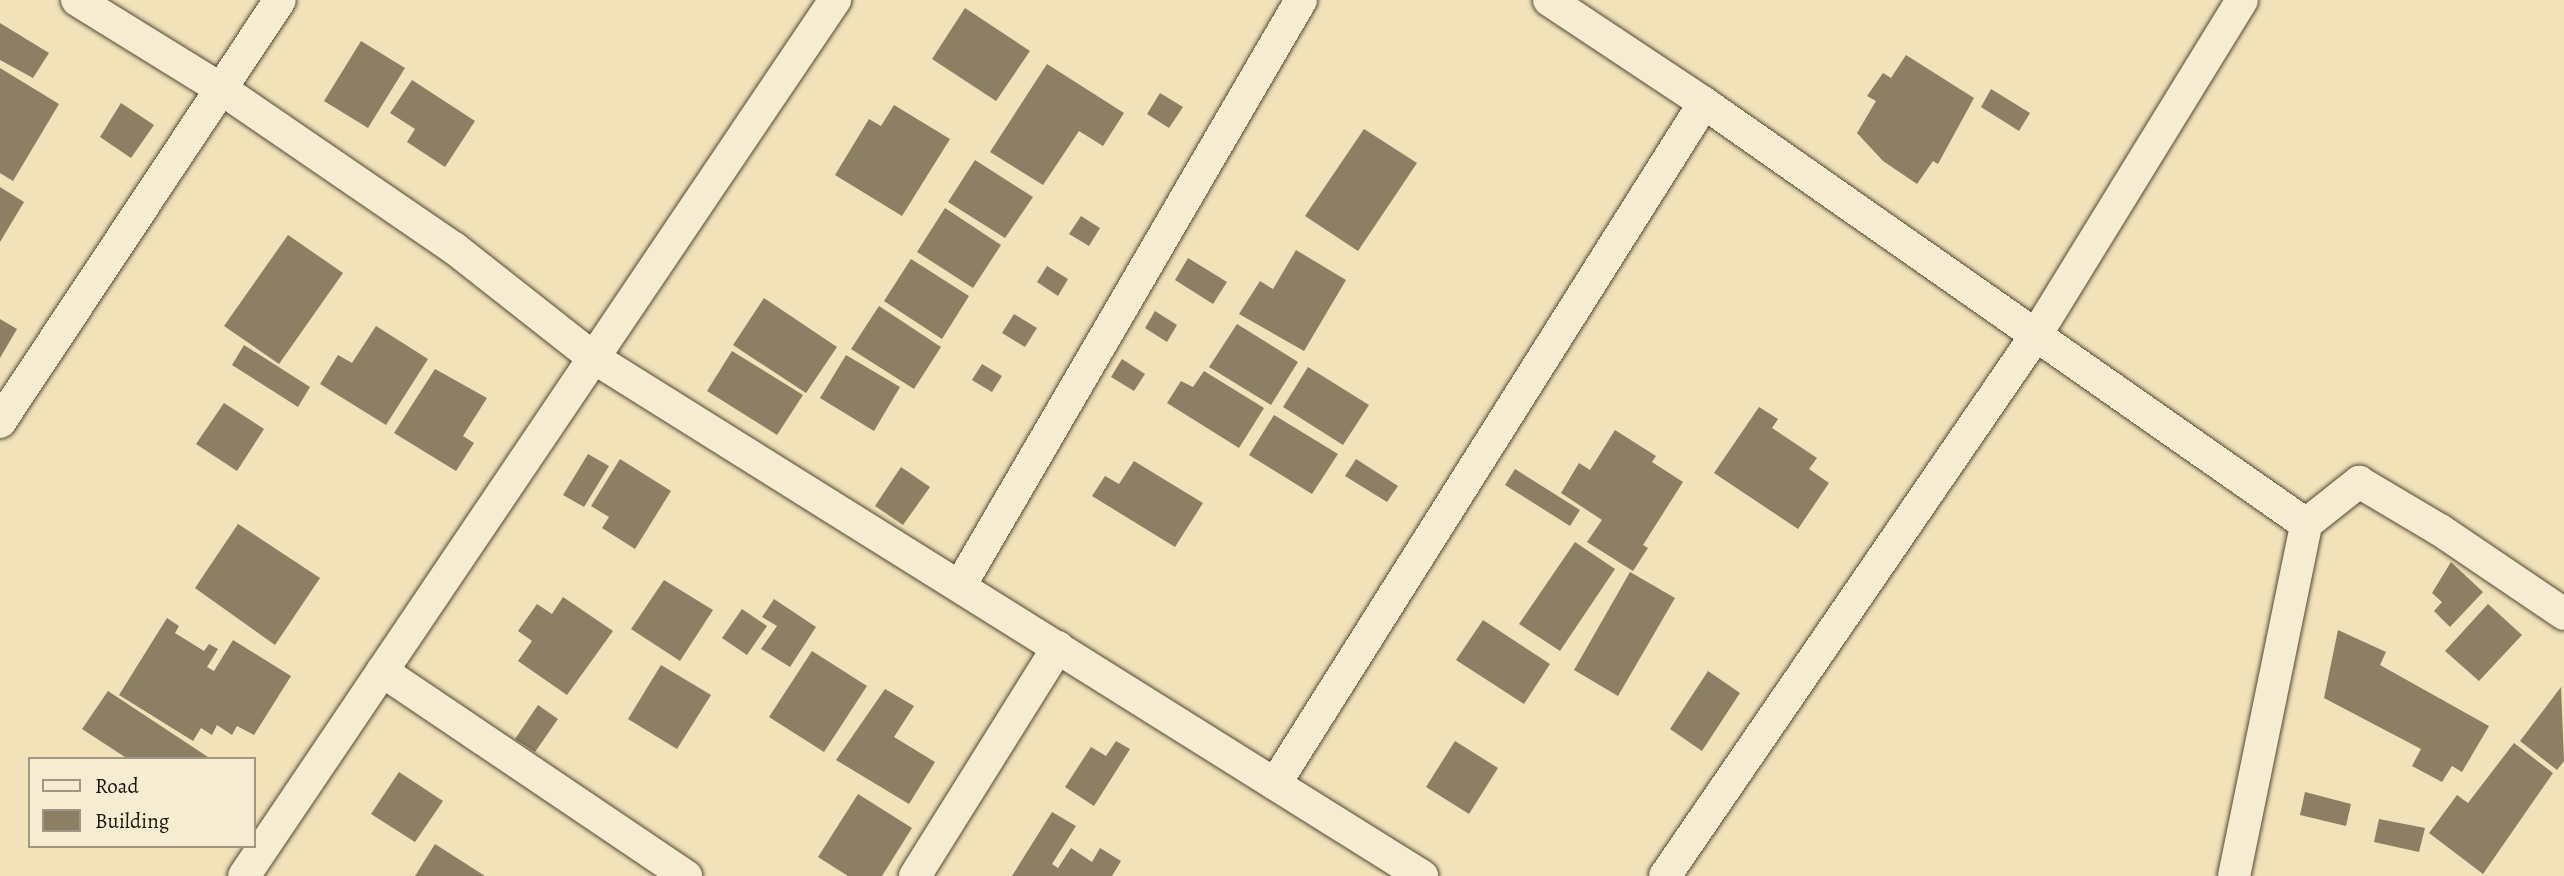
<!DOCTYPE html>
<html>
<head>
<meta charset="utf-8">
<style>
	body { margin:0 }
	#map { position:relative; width:2564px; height:876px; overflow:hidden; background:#f1e2b9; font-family:Alegreya,serif }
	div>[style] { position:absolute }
	.building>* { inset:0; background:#8c7f64 }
	.roads { filter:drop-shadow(0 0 2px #534834) drop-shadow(0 0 2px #534834) }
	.street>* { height:32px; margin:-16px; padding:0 16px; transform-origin:16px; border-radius:16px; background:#f6ecd2 }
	span { translate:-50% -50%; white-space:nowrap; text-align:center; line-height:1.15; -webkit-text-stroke:7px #f6ecd2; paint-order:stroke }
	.legend { position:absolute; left:28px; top:757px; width:228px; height:91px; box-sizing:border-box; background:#f6ecd2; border:2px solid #a09681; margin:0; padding:9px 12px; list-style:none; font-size:21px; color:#1e1408 }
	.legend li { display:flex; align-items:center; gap:14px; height:35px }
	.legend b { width:35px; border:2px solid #a09681 }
</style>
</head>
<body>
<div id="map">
	<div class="building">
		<div style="clip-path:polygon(965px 8px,1030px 51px,996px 101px,932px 59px)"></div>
		<div style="clip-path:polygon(0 23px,49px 53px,33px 78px,0 60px)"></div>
		<div style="clip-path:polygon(361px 41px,405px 68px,368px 128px,324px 101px)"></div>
		<div style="clip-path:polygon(1906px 55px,1974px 98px,1938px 164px,1933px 161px,1917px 184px,1883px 161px,1857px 133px,1876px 101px,1867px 96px,1883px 73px,1891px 78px)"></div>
		<div style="clip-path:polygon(1047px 64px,1124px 113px,1103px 146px,1079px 131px,1043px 185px,990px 152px)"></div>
		<div style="clip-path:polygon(0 68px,59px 104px,13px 181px,0 173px)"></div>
		<div style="clip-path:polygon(412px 80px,475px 121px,445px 167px,407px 142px,415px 129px,390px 113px)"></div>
		<div style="clip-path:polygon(1991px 89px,2030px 113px,2019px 131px,1981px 107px)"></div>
		<div style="clip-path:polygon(1160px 93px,1183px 107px,1169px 128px,1147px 114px)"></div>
		<div style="clip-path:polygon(121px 103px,154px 125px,131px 158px,100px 137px)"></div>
		<div style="clip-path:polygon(894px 105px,950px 139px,902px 216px,835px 175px,869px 119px,881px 126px)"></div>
		<div style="clip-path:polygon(1364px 129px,1417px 163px,1358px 251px,1305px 216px)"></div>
		<div style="clip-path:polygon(975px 160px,1033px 197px,1005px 238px,948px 202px)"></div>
		<div style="clip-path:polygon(0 187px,24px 202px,0 242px)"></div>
		<div style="clip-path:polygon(945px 208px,1001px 245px,973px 288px,917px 252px)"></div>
		<div style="clip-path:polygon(1081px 216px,1100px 228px,1089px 246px,1069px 234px)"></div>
		<div style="clip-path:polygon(288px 235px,343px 273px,279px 364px,224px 326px)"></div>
		<div style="clip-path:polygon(1296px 250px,1346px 280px,1304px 351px,1239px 314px,1260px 281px,1273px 289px)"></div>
		<div style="clip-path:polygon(1188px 258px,1227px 282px,1213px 304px,1175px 280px)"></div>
		<div style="clip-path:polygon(911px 259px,969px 296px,942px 339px,884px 301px)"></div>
		<div style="clip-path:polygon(1047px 266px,1068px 279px,1058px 296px,1037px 282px)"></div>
		<div style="clip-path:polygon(764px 298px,837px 347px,806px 393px,733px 345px)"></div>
		<div style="clip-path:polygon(879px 306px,941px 347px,914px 389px,851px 349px)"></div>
		<div style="clip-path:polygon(1155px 311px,1177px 325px,1167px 342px,1145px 328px)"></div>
		<div style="clip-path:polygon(1014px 314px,1037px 328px,1025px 347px,1002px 333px)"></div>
		<div style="clip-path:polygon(0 319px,17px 329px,0 358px)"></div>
		<div style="clip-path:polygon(1237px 324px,1298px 362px,1271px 405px,1209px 367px)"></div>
		<div style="clip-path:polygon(376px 326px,428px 359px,386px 425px,320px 384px,338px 355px,352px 363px)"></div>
		<div style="clip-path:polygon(244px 345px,310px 387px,298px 407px,232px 365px)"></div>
		<div style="clip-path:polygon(732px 351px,803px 395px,777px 435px,707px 391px)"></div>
		<div style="clip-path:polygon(846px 355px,900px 387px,874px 431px,820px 398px)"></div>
		<div style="clip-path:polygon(1122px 359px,1145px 374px,1134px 391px,1111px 377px)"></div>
		<div style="clip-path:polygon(982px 364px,1002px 376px,992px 392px,972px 380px)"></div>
		<div style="clip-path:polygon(1308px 367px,1369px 405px,1343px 445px,1283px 407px)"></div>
		<div style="clip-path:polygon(435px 369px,487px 398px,463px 436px,474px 443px,456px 471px,394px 433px)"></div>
		<div style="clip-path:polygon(1204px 371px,1264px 408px,1239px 448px,1167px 403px,1181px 381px,1193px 387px)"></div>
		<div style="clip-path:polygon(224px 403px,264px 429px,237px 471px,196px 444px)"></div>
		<div style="clip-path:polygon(1759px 407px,1778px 419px,1772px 428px,1817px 458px,1809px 469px,1829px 483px,1798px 529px,1714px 473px)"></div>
		<div style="clip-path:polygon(1274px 415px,1338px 454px,1312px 494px,1249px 455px)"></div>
		<div style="clip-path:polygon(1615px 430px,1656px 456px,1652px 462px,1683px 482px,1643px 545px,1648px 548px,1633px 571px,1587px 542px,1602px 520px,1561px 493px,1579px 463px,1590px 470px)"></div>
		<div style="clip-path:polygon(588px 454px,609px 466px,584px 507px,563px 495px)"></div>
		<div style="clip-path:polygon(620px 459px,671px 491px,635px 549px,602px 528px,609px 517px,591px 506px)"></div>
		<div style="clip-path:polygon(1356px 459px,1398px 486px,1387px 502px,1345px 476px)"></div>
		<div style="clip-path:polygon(1134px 461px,1203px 503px,1175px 547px,1092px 496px,1105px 476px,1119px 484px)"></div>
		<div style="clip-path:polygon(901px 467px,930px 487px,903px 525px,875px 506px)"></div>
		<div style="clip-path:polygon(1515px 469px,1580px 510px,1570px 526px,1505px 485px)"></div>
		<div style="clip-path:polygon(238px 524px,320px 578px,275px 645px,195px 588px)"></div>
		<div style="clip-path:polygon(1575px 542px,1615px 569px,1560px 651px,1519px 624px)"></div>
		<div style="clip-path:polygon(2451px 562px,2483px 592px,2450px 627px,2434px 611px,2442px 602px,2432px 593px)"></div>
		<div style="clip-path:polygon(1630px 572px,1675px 598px,1618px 696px,1574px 670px)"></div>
		<div style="clip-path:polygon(664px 580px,713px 610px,680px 661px,631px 629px)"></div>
		<div style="clip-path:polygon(563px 597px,613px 631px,567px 695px,518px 661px,532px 641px,518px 631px,537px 604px,552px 614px)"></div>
		<div style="clip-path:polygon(774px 599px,816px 627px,790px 667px,761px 649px,777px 626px,762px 617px)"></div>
		<div style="clip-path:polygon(2488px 604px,2522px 635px,2479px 681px,2445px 651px)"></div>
		<div style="clip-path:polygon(742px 609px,767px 626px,747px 655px,722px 638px)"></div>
		<div style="clip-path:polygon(167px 618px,179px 626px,175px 633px,204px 651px,209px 644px,218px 649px,207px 667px,214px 671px,233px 640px,291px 676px,254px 735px,237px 726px,232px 735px,217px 725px,212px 735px,201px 728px,193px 741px,119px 695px)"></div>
		<div style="clip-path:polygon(1483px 620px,1550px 664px,1524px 704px,1456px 660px)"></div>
		<div style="clip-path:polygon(2338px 630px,2386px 652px,2380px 665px,2489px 726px,2462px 772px,2452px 766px,2442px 782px,2412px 766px,2421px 749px,2324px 698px)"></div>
		<div style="clip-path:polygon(812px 651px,867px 686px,824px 752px,769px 717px)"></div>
		<div style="clip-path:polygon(661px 665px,711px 695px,677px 749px,628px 719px)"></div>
		<div style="clip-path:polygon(1708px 671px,1740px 693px,1702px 751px,1670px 729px)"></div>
		<div style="clip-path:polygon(2561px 687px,2564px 761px,2557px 770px,2520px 741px)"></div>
		<div style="clip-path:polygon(885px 689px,914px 706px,894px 737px,935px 762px,909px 804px,836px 760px)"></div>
		<div style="clip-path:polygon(108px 691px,211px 759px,128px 759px,82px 729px)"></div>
		<div style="clip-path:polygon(538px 705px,558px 719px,535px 752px,515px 739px)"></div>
		<div style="clip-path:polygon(1116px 741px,1130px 749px,1094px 806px,1065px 787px,1091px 747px,1106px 756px)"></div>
		<div style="clip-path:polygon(1455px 741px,1498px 768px,1469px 814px,1426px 787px)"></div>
		<div style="clip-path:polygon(2514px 743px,2553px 773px,2483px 874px,2429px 833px,2457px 795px,2468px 803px)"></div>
		<div style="clip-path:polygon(399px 772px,443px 801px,415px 842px,371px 814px)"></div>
		<div style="clip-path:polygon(2305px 792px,2351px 804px,2346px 826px,2300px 815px)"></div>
		<div style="clip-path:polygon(858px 794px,912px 828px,882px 876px,848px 876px,818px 857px)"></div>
		<div style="clip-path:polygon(1052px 812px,1076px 826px,1052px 864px,1058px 868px,1071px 848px,1092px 862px,1100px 848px,1121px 861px,1112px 876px,1012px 876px)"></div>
		<div style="clip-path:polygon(2379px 819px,2425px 828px,2419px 852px,2374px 842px)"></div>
		<div style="clip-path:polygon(435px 844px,485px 876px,415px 876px)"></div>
	</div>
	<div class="roads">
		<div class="street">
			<div style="left:77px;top:0;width:172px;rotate:31.7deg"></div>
			<div style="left:223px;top:90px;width:280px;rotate:34.4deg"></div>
			<div style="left:454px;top:248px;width:178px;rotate:38.2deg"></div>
			<div style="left:594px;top:358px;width:977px;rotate:32.03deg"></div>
			<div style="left:1549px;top:0;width:186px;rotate:33.6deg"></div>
			<div style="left:1704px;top:103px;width:735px;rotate:34.97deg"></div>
			<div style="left:0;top:422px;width:506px;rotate:-56.44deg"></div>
			<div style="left:960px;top:586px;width:678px;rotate:-59.8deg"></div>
			<div style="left:382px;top:671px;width:367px;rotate:34deg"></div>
			<div style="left:1275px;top:784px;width:805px;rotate:-57.79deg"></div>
			<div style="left:244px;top:876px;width:1057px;rotate:-55.99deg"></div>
			<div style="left:915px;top:876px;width:270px;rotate:-58deg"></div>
			<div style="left:1665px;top:876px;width:656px;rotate:-55.56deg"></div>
			<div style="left:2036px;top:335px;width:393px;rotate:-58.4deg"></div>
			<div style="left:2234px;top:876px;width:359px;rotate:-78.4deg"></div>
			<div style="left:2306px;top:524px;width:68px;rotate:-38.4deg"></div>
			<div style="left:2359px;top:482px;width:94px;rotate:30.7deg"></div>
			<div style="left:2440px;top:530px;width:150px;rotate:34.1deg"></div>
		</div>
	</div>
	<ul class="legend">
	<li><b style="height:9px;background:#f6ecd2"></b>Road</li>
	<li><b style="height:19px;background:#8c7f64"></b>Building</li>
	</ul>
</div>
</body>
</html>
